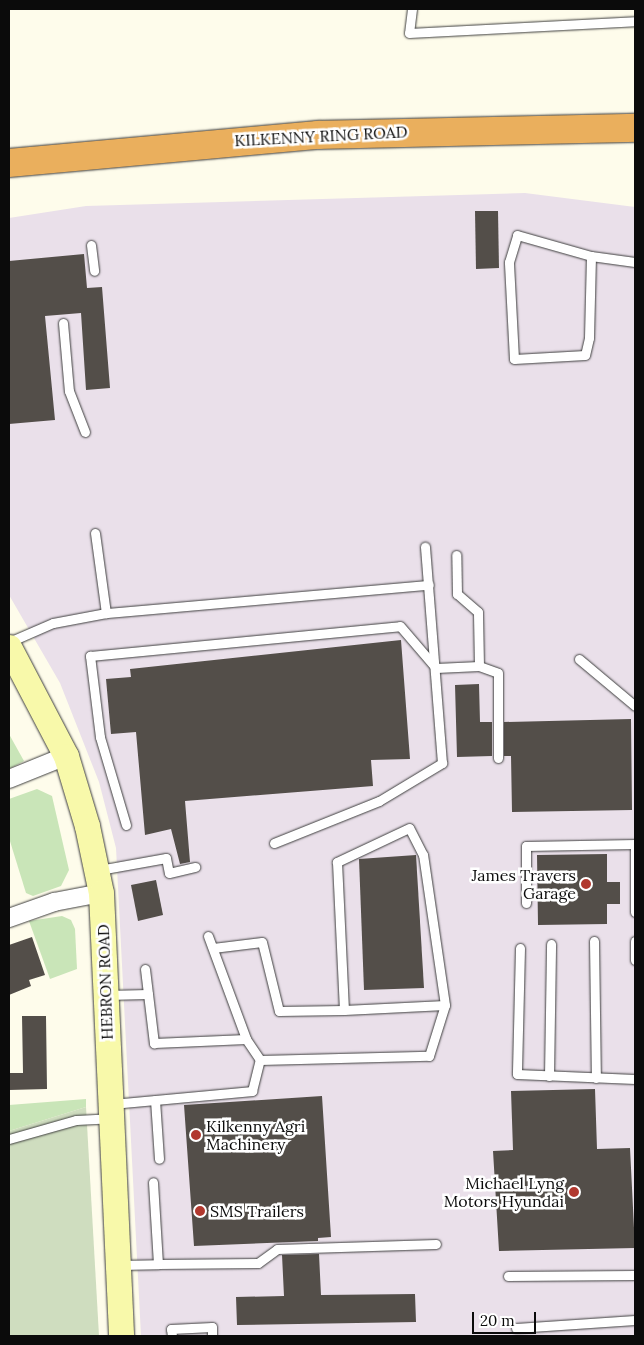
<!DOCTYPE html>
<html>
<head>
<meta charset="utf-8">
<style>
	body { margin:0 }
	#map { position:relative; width:644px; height:1345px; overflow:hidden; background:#fefceb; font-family:Lora,serif }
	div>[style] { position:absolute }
	.industrial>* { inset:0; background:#eae0ea }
	.green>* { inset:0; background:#c9e5b8 }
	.cemetery>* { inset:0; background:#cfddbf }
	.building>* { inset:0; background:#534e49 }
	.roads { filter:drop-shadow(0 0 1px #3e3e3e) drop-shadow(0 0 1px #3e3e3e) }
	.lane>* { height:9px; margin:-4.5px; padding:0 4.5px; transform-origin:4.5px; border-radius:4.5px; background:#fff }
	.street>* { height:18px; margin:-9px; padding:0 9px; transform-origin:9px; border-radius:9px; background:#fff }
	.secondary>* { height:25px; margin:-12.5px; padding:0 12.5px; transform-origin:12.5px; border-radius:12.5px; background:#f8f9aa }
	.highway>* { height:28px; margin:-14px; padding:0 14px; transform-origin:14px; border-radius:14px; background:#eaaf5d }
	.dots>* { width:14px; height:14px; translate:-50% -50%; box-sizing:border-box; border:2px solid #fff; border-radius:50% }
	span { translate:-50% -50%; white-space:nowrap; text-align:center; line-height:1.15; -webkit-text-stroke:5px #fff; paint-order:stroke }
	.street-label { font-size:16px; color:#0b0b0b }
	.poi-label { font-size:16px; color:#0b0b0b }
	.right { translate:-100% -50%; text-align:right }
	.left { translate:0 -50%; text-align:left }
	.frame { position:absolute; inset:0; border:10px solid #0b0b0b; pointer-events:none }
	.scale { position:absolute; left:472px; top:1312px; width:64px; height:22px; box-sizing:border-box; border:2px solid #0b0b0b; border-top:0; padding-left:6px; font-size:15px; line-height:18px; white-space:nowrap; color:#0b0b0b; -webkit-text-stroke:4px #fff; paint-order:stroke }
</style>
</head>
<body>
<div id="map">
	<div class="industrial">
		<div style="clip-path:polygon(525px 193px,635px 207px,635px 1336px,141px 1336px,116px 848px,99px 782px,60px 683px,9px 595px,9px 218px,86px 206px)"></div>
	</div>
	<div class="green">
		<div style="clip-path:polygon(9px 734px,24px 761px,9px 769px,9px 733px)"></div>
		<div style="clip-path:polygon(37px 789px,52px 796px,69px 870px,61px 886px,33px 896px,26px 893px,9px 838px,9px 799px)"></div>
		<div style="clip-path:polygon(62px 916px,71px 920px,75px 929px,77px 969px,50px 979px,29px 921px)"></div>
		<div style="clip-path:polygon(86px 1099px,86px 1107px,9px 1131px,9px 1105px)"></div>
	</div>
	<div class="cemetery">
		<div style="clip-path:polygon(86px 1107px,99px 1336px,9px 1336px,9px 1131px)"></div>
	</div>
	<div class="building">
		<div style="clip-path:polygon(475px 211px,498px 211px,499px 268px,476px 269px)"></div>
		<div style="clip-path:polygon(84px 254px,87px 288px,102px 287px,110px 388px,86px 390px,81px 313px,45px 316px,55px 420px,9px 424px,9px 261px)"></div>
		<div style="clip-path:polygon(401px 640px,410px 759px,371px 760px,373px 786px,185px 801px,190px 862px,180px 864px,171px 829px,145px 835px,136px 732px,111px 734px,106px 679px,131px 677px,130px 669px)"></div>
		<div style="clip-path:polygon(479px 684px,480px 722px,492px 722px,492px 756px,457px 757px,455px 685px)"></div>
		<div style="clip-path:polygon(631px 719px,632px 810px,512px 812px,511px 756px,504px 756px,504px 722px)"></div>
		<div style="clip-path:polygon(607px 854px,607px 882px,620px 882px,620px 904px,607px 904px,607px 924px,538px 925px,537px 855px)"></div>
		<div style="clip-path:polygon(416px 855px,424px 988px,364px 990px,359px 859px)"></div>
		<div style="clip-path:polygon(156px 880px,163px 915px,138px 921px,131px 885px)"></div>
		<div style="clip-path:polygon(32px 937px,45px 975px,29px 980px,31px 986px,9px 995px,9px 945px)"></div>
		<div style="clip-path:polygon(22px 1016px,46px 1016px,47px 1089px,9px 1090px,9px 1073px,23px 1073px)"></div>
		<div style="clip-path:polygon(595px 1089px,597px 1149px,630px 1148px,635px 1248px,499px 1251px,493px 1151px,513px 1150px,511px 1091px)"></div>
		<div style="clip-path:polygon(322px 1096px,331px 1237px,318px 1238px,318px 1241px,194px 1246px,184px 1105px)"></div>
		<div style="clip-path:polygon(319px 1254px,321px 1295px,415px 1294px,416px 1322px,237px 1325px,236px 1297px,284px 1296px,282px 1255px)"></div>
	</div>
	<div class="roads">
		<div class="lane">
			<div style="left:412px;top:9px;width:24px;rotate:97deg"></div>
			<div style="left:409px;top:33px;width:226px;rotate:-3deg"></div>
			<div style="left:91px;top:245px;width:26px;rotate:83deg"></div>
			<div style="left:591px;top:256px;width:82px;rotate:91.4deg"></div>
			<div style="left:589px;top:338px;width:17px;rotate:103deg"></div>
			<div style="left:585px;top:355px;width:71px;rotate:176.8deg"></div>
			<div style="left:514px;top:359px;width:97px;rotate:-93deg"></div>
			<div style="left:509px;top:262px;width:28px;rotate:-73deg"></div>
			<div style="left:517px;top:235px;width:77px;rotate:15.8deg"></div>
			<div style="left:591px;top:256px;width:44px;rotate:7.8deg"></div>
			<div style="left:63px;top:323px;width:68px;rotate:85deg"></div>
			<div style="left:69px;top:391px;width:44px;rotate:68.7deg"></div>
			<div style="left:95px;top:533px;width:81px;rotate:82.2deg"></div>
			<div style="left:9px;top:642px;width:48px;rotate:-23.4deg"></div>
			<div style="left:53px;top:623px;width:54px;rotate:-10.7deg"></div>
			<div style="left:106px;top:613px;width:324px;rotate:-5deg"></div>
			<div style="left:579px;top:659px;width:73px;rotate:40deg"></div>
			<div style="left:479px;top:666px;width:20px;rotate:20deg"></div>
			<div style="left:498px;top:673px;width:85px;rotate:90deg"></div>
			<div style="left:126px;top:825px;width:92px;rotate:-106.5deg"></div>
			<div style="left:100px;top:737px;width:82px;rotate:-97deg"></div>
			<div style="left:90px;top:656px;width:311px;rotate:-5.5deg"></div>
			<div style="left:400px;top:626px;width:55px;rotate:49.4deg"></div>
			<div style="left:436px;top:668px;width:43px;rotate:-2.7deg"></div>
			<div style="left:479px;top:666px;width:54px;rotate:-91.1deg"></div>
			<div style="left:478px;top:612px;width:28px;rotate:-139deg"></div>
			<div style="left:457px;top:594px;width:39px;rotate:-91deg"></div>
			<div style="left:274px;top:843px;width:113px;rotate:-21.8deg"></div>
			<div style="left:379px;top:801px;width:74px;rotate:-31.1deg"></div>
			<div style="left:442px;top:763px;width:217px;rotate:-94.5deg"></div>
			<div style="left:99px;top:870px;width:68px;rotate:-10.2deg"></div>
			<div style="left:166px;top:858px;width:15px;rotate:79deg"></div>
			<div style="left:169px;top:873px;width:27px;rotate:-13deg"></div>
			<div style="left:526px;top:903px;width:57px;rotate:-90deg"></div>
			<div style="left:526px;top:846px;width:109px;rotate:-1.1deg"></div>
			<div style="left:635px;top:844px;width:20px;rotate:90deg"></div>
			<div style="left:635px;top:912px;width:48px;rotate:-90deg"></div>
			<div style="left:208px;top:936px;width:110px;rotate:69.7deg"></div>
			<div style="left:594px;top:941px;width:137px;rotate:89.2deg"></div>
			<div style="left:635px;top:941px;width:19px;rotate:90deg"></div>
			<div style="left:213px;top:948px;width:49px;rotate:-7deg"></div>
			<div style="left:262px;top:942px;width:71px;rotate:76.2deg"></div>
			<div style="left:279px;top:1011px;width:65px;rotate:-0.9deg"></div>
			<div style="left:520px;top:948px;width:126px;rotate:91.4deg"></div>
			<div style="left:517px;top:1074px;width:118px;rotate:2.4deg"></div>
			<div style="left:145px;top:969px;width:75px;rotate:83.1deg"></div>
			<div style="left:154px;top:1043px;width:92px;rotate:-2.5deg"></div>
			<div style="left:246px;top:1039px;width:25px;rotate:56deg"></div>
			<div style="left:106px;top:995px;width:42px;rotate:-1.4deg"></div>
			<div style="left:549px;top:1076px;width:132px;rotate:-89.1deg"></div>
			<div style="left:155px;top:1100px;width:59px;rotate:86.1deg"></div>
			<div style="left:112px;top:1104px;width:141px;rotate:-5.3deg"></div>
			<div style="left:252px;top:1091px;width:32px;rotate:-76deg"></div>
			<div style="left:260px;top:1060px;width:169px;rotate:-1.4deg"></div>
			<div style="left:429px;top:1056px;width:53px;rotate:-72.6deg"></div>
			<div style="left:445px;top:1005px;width:152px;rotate:-98.3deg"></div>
			<div style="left:423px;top:855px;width:30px;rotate:-117deg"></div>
			<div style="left:409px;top:828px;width:80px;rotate:154.7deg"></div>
			<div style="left:337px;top:862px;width:148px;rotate:87.3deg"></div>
			<div style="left:344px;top:1010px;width:101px;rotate:-2.8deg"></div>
			<div style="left:9px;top:1139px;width:70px;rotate:-15.8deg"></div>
			<div style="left:76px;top:1120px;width:34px;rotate:-3deg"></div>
			<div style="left:158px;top:1264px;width:100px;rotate:-0.6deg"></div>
			<div style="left:258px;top:1263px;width:24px;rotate:-36deg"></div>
			<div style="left:277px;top:1249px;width:159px;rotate:-1.8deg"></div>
			<div style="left:119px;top:1265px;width:39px;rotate:-1deg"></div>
			<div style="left:158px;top:1264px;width:82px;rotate:-93.5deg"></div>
			<div style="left:508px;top:1276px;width:127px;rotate:-0.5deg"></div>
			<div style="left:516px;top:1328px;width:119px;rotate:-3.8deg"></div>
			<div style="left:172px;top:1336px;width:7px;rotate:-98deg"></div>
			<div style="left:171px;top:1329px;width:41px;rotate:-2.8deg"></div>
			<div style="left:212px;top:1327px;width:9px;rotate:90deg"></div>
		</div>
		<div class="street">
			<div style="left:9px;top:779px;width:61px;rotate:-22deg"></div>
			<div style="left:9px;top:918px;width:48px;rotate:-19.6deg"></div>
			<div style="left:54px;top:902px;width:48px;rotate:-10.8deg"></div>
		</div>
		<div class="secondary">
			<div style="left:9px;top:647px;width:123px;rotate:62.4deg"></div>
			<div style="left:66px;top:756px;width:73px;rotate:73.3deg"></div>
			<div style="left:87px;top:826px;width:68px;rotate:78.2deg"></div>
			<div style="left:101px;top:893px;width:443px;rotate:87.4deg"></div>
		</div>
		<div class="highway">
			<div style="left:9px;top:163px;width:310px;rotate:-5.2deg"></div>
			<div style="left:318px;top:135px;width:317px;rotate:-1.3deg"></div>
		</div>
	</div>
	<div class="dots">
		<div style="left:586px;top:884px;background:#b1382e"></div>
		<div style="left:196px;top:1135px;background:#b1382e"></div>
		<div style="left:574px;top:1192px;background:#b1382e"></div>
		<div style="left:200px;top:1211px;background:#b1382e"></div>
	</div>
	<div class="street-label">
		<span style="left:321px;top:136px;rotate:-3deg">KILKENNY RING ROAD</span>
		<span style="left:105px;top:982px;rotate:-92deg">HEBRON ROAD</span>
	</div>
	<div class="poi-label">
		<span class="right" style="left:576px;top:884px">James Travers<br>Garage</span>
		<span class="left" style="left:206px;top:1135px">Kilkenny Agri<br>Machinery</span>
		<span class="right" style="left:564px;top:1192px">Michael Lyng<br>Motors Hyundai</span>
		<span class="left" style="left:210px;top:1211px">SMS Trailers</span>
	</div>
	<div class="frame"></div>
	<div class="scale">20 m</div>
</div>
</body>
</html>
